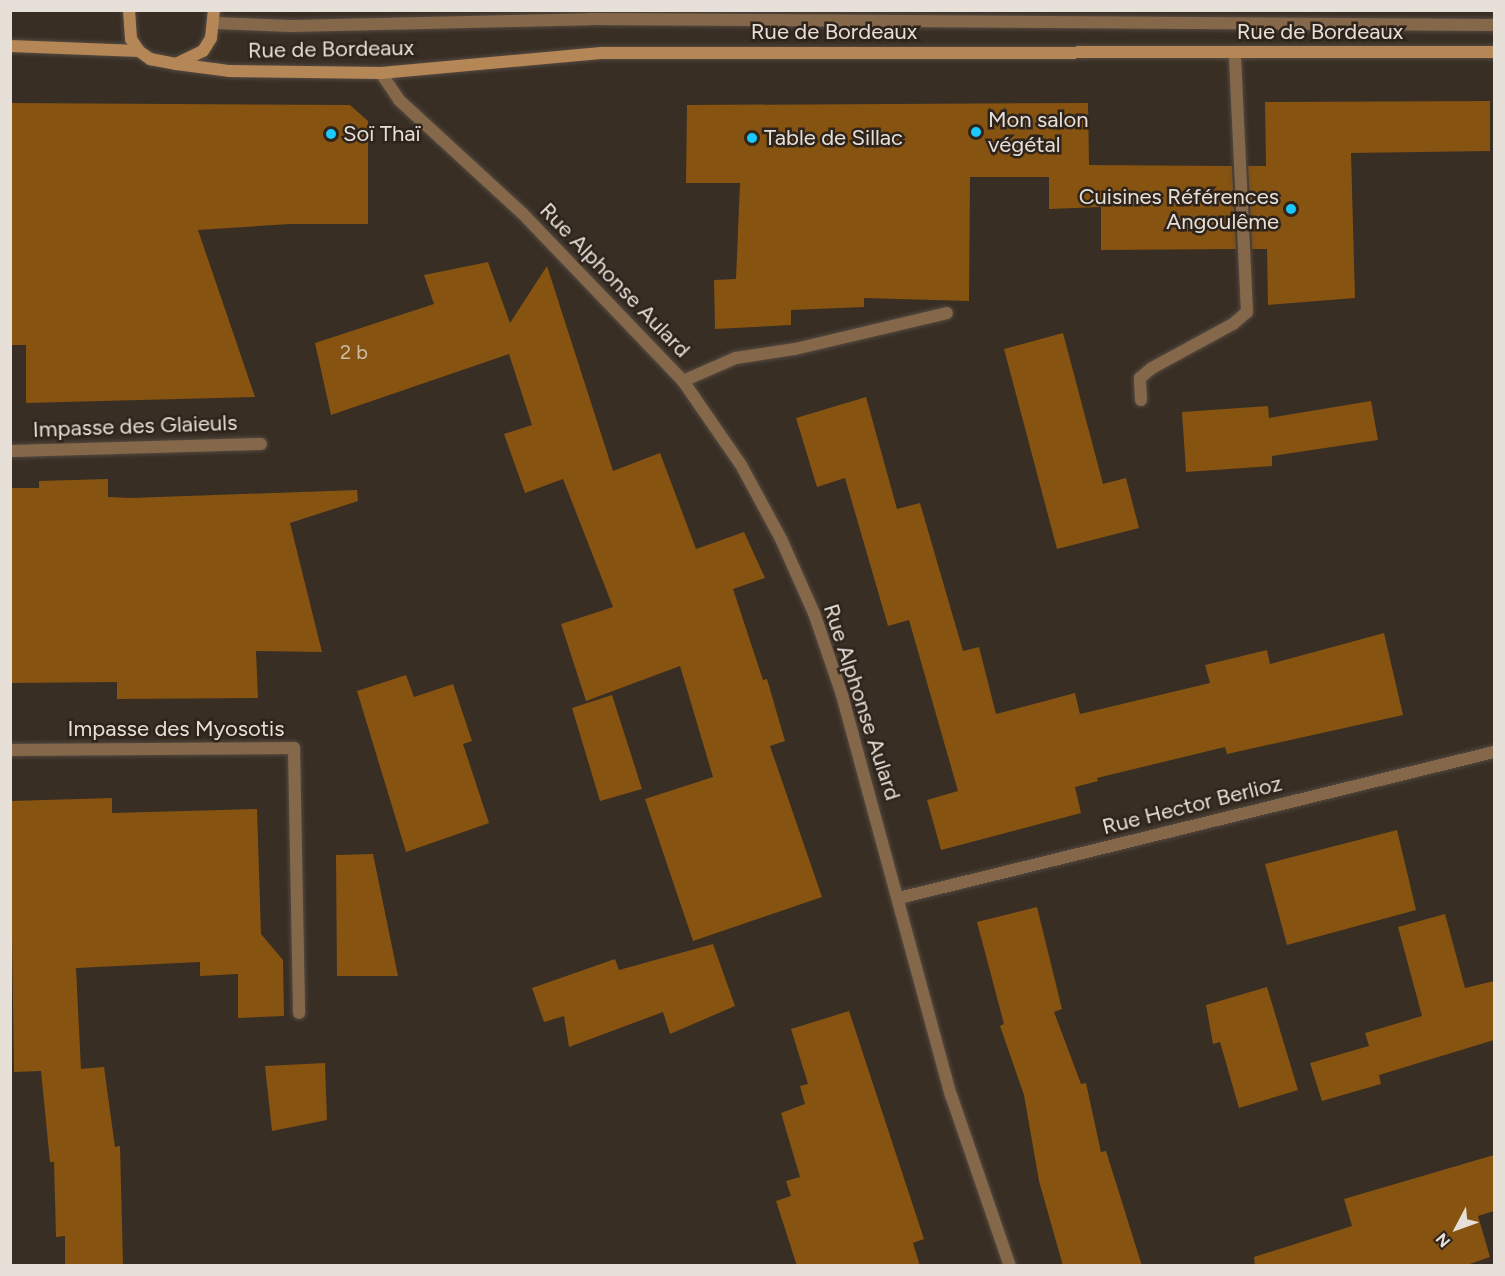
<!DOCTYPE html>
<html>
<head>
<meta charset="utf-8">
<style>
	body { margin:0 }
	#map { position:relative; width:1505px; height:1276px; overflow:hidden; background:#382e24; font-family:Figtree,sans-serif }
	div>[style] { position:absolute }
	.building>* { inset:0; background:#865311 }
	.roads { filter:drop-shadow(0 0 2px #544a41) drop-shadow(0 0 2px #544a41) }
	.lane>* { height:12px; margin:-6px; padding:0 6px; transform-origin:6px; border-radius:6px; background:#85684a }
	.street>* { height:12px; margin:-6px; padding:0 6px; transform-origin:6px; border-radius:6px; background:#85684a }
	.secondary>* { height:12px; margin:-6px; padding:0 6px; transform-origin:6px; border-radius:6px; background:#b58656 }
	.dots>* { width:16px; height:16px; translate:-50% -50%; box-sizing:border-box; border:3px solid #2e241b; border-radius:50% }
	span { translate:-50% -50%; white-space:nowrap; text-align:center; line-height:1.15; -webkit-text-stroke:5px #2e241b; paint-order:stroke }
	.number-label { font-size:20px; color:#cebda7 }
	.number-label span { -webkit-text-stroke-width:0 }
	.street-label { font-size:22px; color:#e6e0d9 }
	.poi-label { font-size:22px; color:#e6e0d9 }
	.left { translate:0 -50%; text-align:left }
	.right { translate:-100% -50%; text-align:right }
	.frame { position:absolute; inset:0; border:12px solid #e6e0d9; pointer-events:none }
	.north { position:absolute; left:1427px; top:1198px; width:60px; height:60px; -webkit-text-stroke:4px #2e241b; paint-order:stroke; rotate:229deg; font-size:16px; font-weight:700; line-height:24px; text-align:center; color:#e6e0d9 }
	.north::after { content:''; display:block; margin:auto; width:21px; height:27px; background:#e6e0d9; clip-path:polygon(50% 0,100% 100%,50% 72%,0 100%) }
</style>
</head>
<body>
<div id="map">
	<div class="building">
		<div style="clip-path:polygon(1490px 101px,1490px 151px,1351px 153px,1355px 298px,1268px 305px,1267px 249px,1252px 249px,1248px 166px,1266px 166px,1265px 102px)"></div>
		<div style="clip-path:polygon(10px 103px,350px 105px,368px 121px,368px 224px,290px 224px,198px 230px,255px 397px,26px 403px,26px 345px,10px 345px)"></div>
		<div style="clip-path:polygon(1088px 103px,1089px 165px,1232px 166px,1236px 249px,1101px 250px,1101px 207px,1049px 209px,1049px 177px,970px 177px,969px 301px,864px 298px,864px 307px,791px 310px,791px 325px,715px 329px,714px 280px,736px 279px,740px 183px,686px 183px,687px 105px)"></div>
		<div style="clip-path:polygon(488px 262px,510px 323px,547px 266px,613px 471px,660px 453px,696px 549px,744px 532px,765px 578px,733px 589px,763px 680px,767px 679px,785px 741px,770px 746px,822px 897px,693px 941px,645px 799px,713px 777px,680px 666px,586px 701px,561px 624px,613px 607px,563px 479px,525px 493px,504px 434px,532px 425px,509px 354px,331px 415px,315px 343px,434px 304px,424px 275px)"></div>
		<div style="clip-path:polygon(1063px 333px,1103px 484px,1126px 478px,1139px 528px,1057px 549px,1004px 349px)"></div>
		<div style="clip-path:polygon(866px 397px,897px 509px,920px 503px,963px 651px,979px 647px,996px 714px,1075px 693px,1080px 714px,1210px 683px,1205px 665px,1267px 650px,1270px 664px,1384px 633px,1403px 715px,1227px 754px,1225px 747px,1097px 778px,1098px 781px,1075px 787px,1081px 813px,941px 850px,927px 800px,958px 791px,909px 620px,888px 626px,845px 478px,817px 487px,796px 418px)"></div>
		<div style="clip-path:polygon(1371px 401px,1378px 440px,1272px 456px,1272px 466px,1186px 472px,1182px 412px,1268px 406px,1269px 418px)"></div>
		<div style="clip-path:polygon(108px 479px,108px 497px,131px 498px,357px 490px,358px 501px,290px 523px,322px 652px,256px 651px,258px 698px,117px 699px,117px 682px,10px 683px,10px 488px,39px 488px,39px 481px)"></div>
		<div style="clip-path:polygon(406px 675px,414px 697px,453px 684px,472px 741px,463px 744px,489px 823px,406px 852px,357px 691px)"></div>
		<div style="clip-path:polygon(612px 695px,642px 789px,600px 801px,572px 708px)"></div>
		<div style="clip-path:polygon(112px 798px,112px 813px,257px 809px,261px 934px,283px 960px,284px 1016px,238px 1018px,238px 974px,200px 976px,200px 962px,76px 968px,81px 1069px,104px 1067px,115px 1147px,120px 1146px,123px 1264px,65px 1265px,65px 1236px,56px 1237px,54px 1162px,50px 1162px,41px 1071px,14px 1072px,10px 801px)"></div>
		<div style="clip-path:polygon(1397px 830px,1416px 910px,1287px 945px,1265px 864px)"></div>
		<div style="clip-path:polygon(373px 854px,398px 976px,337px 976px,336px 855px)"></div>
		<div style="clip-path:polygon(1037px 907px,1062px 1009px,1054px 1012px,1081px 1084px,1086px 1083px,1101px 1152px,1106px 1151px,1142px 1266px,1063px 1266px,1039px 1181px,1024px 1095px,1000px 1026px,1004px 1024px,977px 922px)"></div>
		<div style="clip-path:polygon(1445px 914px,1465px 988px,1494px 981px,1494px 1040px,1379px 1075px,1381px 1084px,1322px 1101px,1310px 1063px,1369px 1046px,1365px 1033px,1422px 1016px,1398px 927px)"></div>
		<div style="clip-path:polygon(713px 944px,735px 1006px,670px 1034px,663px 1012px,569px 1047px,564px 1016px,544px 1022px,532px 988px,615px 959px,619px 970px)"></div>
		<div style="clip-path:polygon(1267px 987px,1298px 1090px,1239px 1108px,1220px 1042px,1213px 1044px,1206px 1005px)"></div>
		<div style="clip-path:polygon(849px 1011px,924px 1239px,913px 1243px,920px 1266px,797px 1266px,776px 1201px,791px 1196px,786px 1181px,800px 1177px,781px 1113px,805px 1104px,800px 1086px,808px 1084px,791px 1029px)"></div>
		<div style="clip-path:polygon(325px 1063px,327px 1120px,272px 1131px,265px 1066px)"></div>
		<div style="clip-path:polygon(1494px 1155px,1494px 1211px,1478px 1216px,1490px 1257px,1464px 1266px,1255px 1266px,1254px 1257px,1352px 1226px,1344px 1199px)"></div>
	</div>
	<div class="roads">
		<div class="lane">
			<div style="left:215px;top:23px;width:76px;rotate:2.3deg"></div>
			<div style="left:291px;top:26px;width:299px;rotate:-1.3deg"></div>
			<div style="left:590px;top:19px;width:904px;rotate:0.38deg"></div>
			<div style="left:683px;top:381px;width:58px;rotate:-23.5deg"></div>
			<div style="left:736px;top:358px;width:60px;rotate:-8.7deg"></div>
			<div style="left:795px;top:349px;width:156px;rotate:-13.3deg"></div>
			<div style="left:1141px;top:400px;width:22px;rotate:-93deg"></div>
			<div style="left:1140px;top:378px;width:16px;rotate:-40deg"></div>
			<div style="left:1152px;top:368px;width:92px;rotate:-28.5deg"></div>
			<div style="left:1233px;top:324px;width:18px;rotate:-41deg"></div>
			<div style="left:1247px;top:312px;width:259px;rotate:-92.7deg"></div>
		</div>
		<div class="street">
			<div style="left:381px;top:73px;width:32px;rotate:56deg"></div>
			<div style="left:399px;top:100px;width:167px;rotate:42.6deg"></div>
			<div style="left:522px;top:213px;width:233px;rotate:46.2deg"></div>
			<div style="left:683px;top:381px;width:102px;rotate:55.4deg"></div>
			<div style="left:741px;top:465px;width:84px;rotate:61.6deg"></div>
			<div style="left:781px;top:539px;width:81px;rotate:66deg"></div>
			<div style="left:814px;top:613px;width:87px;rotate:71.1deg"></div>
			<div style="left:842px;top:695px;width:415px;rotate:74.8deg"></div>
			<div style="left:951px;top:1095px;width:181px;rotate:71deg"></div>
			<div style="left:10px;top:451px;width:251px;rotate:-1.6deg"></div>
			<div style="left:10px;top:750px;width:284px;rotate:-0.4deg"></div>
			<div style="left:294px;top:748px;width:265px;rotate:88.9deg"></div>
			<div style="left:899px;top:898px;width:613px;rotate:-13.79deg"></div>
		</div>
		<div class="secondary">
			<div style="left:129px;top:10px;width:29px;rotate:86deg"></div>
			<div style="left:131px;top:39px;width:14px;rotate:56deg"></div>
			<div style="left:139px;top:51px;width:14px;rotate:36deg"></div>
			<div style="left:150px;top:59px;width:26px;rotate:11deg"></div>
			<div style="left:176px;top:64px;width:30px;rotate:-26deg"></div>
			<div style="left:203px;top:51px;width:15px;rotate:-58deg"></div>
			<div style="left:211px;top:38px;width:28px;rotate:-84deg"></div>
			<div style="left:10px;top:46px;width:129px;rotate:2.2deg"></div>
			<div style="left:176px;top:64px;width:53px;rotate:7.5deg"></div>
			<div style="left:229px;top:71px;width:152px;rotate:0.8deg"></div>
			<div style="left:381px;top:73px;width:221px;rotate:-5.2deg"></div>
			<div style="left:601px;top:53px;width:893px;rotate:-0.06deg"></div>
		</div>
	</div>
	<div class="dots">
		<div style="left:976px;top:132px;background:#1cc9fc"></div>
		<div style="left:331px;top:134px;background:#1cc9fc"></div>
		<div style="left:752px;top:138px;background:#1cc9fc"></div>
		<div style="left:1291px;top:209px;background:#1cc9fc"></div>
	</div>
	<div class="number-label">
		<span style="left:354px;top:352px">2 b</span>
	</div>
	<div class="street-label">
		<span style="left:834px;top:32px">Rue de Bordeaux</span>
		<span style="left:1320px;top:32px">Rue de Bordeaux</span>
		<span style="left:331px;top:49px;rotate:-1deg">Rue de Bordeaux</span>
		<span style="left:615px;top:280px;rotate:46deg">Rue Alphonse Aulard</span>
		<span style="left:135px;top:426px;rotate:-2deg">Impasse des Glaieuls</span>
		<span style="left:862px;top:702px;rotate:72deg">Rue Alphonse Aulard</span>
		<span style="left:176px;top:729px">Impasse des Myosotis</span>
		<span style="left:1192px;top:805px;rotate:-14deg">Rue Hector Berlioz</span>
	</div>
	<div class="poi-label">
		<span class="left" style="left:988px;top:132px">Mon salon<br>végétal</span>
		<span class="left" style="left:343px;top:134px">Soï Thaï</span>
		<span class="left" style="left:764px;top:138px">Table de Sillac</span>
		<span class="right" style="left:1279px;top:209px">Cuisines Références<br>Angoulême</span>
	</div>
	<div class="frame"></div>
	<div class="north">N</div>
</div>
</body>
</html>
